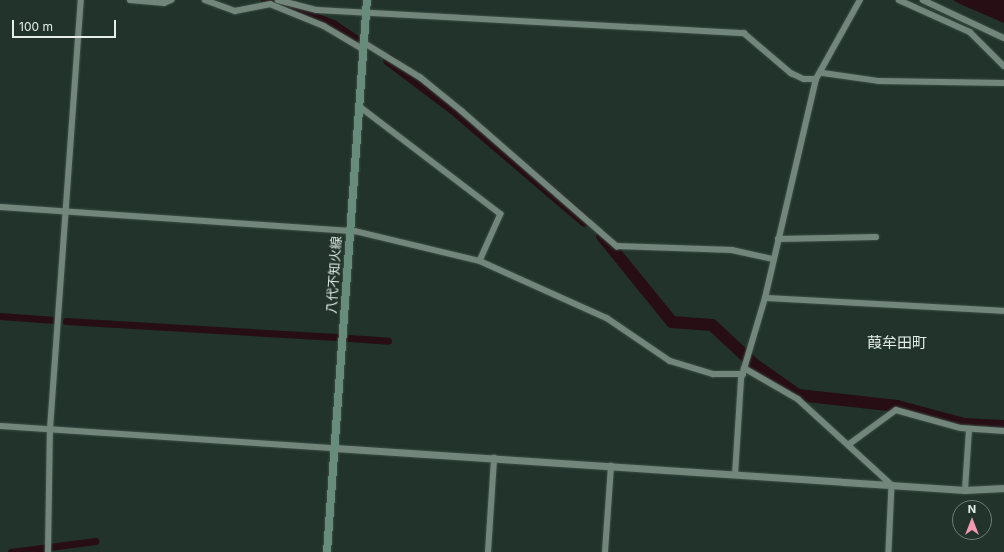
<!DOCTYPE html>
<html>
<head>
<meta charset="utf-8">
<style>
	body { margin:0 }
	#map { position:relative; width:1004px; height:552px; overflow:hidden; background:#21332a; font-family:Inter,"Noto Sans JP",sans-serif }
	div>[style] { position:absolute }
	.water>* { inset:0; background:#270d14 }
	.canal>* { height:7px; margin:-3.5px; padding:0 3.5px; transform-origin:3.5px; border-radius:3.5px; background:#270d14 }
	.river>* { height:12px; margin:-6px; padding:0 6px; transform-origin:6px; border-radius:6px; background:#270d14 }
	.roads { filter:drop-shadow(0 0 1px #3d4e46) drop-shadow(0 0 1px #3d4e46) }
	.minor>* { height:5.5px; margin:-2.75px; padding:0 2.75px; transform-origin:2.75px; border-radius:2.75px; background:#72867c }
	.tertiary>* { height:7px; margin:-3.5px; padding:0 3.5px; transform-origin:3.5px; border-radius:3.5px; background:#72867c }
	.secondary>* { height:8px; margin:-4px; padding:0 4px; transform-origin:4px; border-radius:4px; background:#688c7b }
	span { translate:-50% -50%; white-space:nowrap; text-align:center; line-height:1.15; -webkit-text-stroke:3px #21332a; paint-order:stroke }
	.street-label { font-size:13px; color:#e3eee8 }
	.quarter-label { font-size:15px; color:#e3eee8 }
	.north { position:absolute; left:952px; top:500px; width:40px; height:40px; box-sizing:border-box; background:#21332a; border:1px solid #6f7e76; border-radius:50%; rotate:0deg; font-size:11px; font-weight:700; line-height:16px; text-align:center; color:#e3eee8 }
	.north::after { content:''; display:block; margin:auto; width:14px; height:18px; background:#f29aaf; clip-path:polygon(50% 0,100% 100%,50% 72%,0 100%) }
	.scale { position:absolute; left:12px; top:20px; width:104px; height:18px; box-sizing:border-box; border:2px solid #e3eee8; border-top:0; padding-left:5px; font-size:12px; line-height:14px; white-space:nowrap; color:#e3eee8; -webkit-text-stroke:3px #21332a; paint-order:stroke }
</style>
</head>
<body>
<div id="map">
	<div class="water">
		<div style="clip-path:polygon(953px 0,1004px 0,1004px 23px,960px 4px)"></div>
	</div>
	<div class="canal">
		<div style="left:0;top:316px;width:55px;rotate:4.2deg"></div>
		<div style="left:66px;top:321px;width:271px;rotate:3.4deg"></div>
		<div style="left:349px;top:338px;width:39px;rotate:4deg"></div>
		<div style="left:11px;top:552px;width:85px;rotate:-7.5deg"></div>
	</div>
	<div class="river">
		<div style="left:267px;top:0;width:71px;rotate:21.5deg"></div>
		<div style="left:333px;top:26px;width:29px;rotate:34deg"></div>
		<div style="left:389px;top:60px;width:81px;rotate:37deg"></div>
		<div style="left:454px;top:109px;width:172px;rotate:40.5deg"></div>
		<div style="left:602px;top:236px;width:111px;rotate:50.9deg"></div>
		<div style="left:672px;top:322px;width:40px;rotate:4.3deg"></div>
		<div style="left:712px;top:325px;width:59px;rotate:42.9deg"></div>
		<div style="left:755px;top:365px;width:52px;rotate:34.9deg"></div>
		<div style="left:798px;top:395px;width:100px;rotate:6.3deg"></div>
		<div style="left:897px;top:406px;width:69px;rotate:15deg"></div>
		<div style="left:964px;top:424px;width:40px;rotate:2.9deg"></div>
	</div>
	<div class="roads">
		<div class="minor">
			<div style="left:130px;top:0;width:34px;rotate:5deg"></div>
			<div style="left:164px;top:3px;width:8px;rotate:-23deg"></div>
			<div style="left:205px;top:0;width:32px;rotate:20deg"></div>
			<div style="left:235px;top:11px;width:36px;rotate:-11deg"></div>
			<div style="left:270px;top:4px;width:58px;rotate:22.2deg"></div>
			<div style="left:324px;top:26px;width:45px;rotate:30.5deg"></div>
			<div style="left:278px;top:0;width:40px;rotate:14.4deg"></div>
			<div style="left:317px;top:10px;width:428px;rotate:3.1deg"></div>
			<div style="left:744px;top:33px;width:62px;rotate:40.4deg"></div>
			<div style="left:791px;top:73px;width:14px;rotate:25deg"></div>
			<div style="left:804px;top:79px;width:12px"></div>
			<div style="left:899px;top:0;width:78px;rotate:24.3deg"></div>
			<div style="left:970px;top:32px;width:48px;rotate:45deg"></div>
			<div style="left:923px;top:0;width:89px;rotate:25.1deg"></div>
			<div style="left:363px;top:42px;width:67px;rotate:31.6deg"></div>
			<div style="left:420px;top:77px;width:54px;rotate:39deg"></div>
			<div style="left:462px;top:111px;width:206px;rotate:41.1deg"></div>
			<div style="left:617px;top:246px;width:115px;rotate:2deg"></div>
			<div style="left:732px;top:250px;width:42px;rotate:12.4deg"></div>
			<div style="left:823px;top:73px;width:57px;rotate:8.1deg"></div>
			<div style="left:879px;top:81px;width:125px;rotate:0.9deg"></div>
			<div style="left:359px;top:106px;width:178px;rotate:37.3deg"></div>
			<div style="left:501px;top:214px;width:51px;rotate:114.1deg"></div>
			<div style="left:0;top:207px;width:356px;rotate:3.9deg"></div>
			<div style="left:355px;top:231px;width:129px;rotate:13.5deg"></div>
			<div style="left:480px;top:261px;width:139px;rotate:24.2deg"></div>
			<div style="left:607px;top:318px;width:76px;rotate:34.3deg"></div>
			<div style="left:670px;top:361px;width:45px;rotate:16.8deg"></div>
			<div style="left:713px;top:374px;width:30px"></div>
			<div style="left:778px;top:239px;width:98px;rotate:-1.2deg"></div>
			<div style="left:765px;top:298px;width:239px;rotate:3.1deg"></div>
			<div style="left:744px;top:368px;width:62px;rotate:29.9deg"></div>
			<div style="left:798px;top:399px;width:127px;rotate:42.5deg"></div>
			<div style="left:892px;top:485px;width:67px;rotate:92.6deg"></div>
			<div style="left:0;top:426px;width:336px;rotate:3.8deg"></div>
			<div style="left:848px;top:445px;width:59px;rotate:-36.1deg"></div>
			<div style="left:896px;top:410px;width:67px;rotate:15.5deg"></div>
			<div style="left:961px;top:428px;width:43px;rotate:4deg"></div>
			<div style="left:735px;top:475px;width:96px;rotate:-86.4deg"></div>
			<div style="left:741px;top:379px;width:84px;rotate:-73.5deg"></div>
			<div style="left:765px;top:298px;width:225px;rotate:-76.9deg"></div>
			<div style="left:816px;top:79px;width:90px;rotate:-60.9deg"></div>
			<div style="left:965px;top:490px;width:61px;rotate:-86.2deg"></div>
			<div style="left:48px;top:552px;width:123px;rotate:-89.1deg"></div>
			<div style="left:50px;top:429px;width:430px;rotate:-85.9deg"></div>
			<div style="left:488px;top:552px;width:94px;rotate:-86.3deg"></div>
			<div style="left:605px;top:552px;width:86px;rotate:-86deg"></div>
		</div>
		<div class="tertiary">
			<div style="left:335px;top:448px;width:631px;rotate:3.81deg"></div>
			<div style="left:965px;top:490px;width:39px;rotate:-3deg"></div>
		</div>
		<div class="secondary">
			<div style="left:327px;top:552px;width:553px;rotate:-85.86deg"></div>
		</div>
	</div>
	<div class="street-label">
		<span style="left:334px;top:275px;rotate:-86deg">八代不知火線</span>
	</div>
	<div class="quarter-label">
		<span style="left:897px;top:343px">葭牟田町</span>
	</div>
	<div class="north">N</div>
	<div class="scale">100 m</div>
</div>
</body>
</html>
